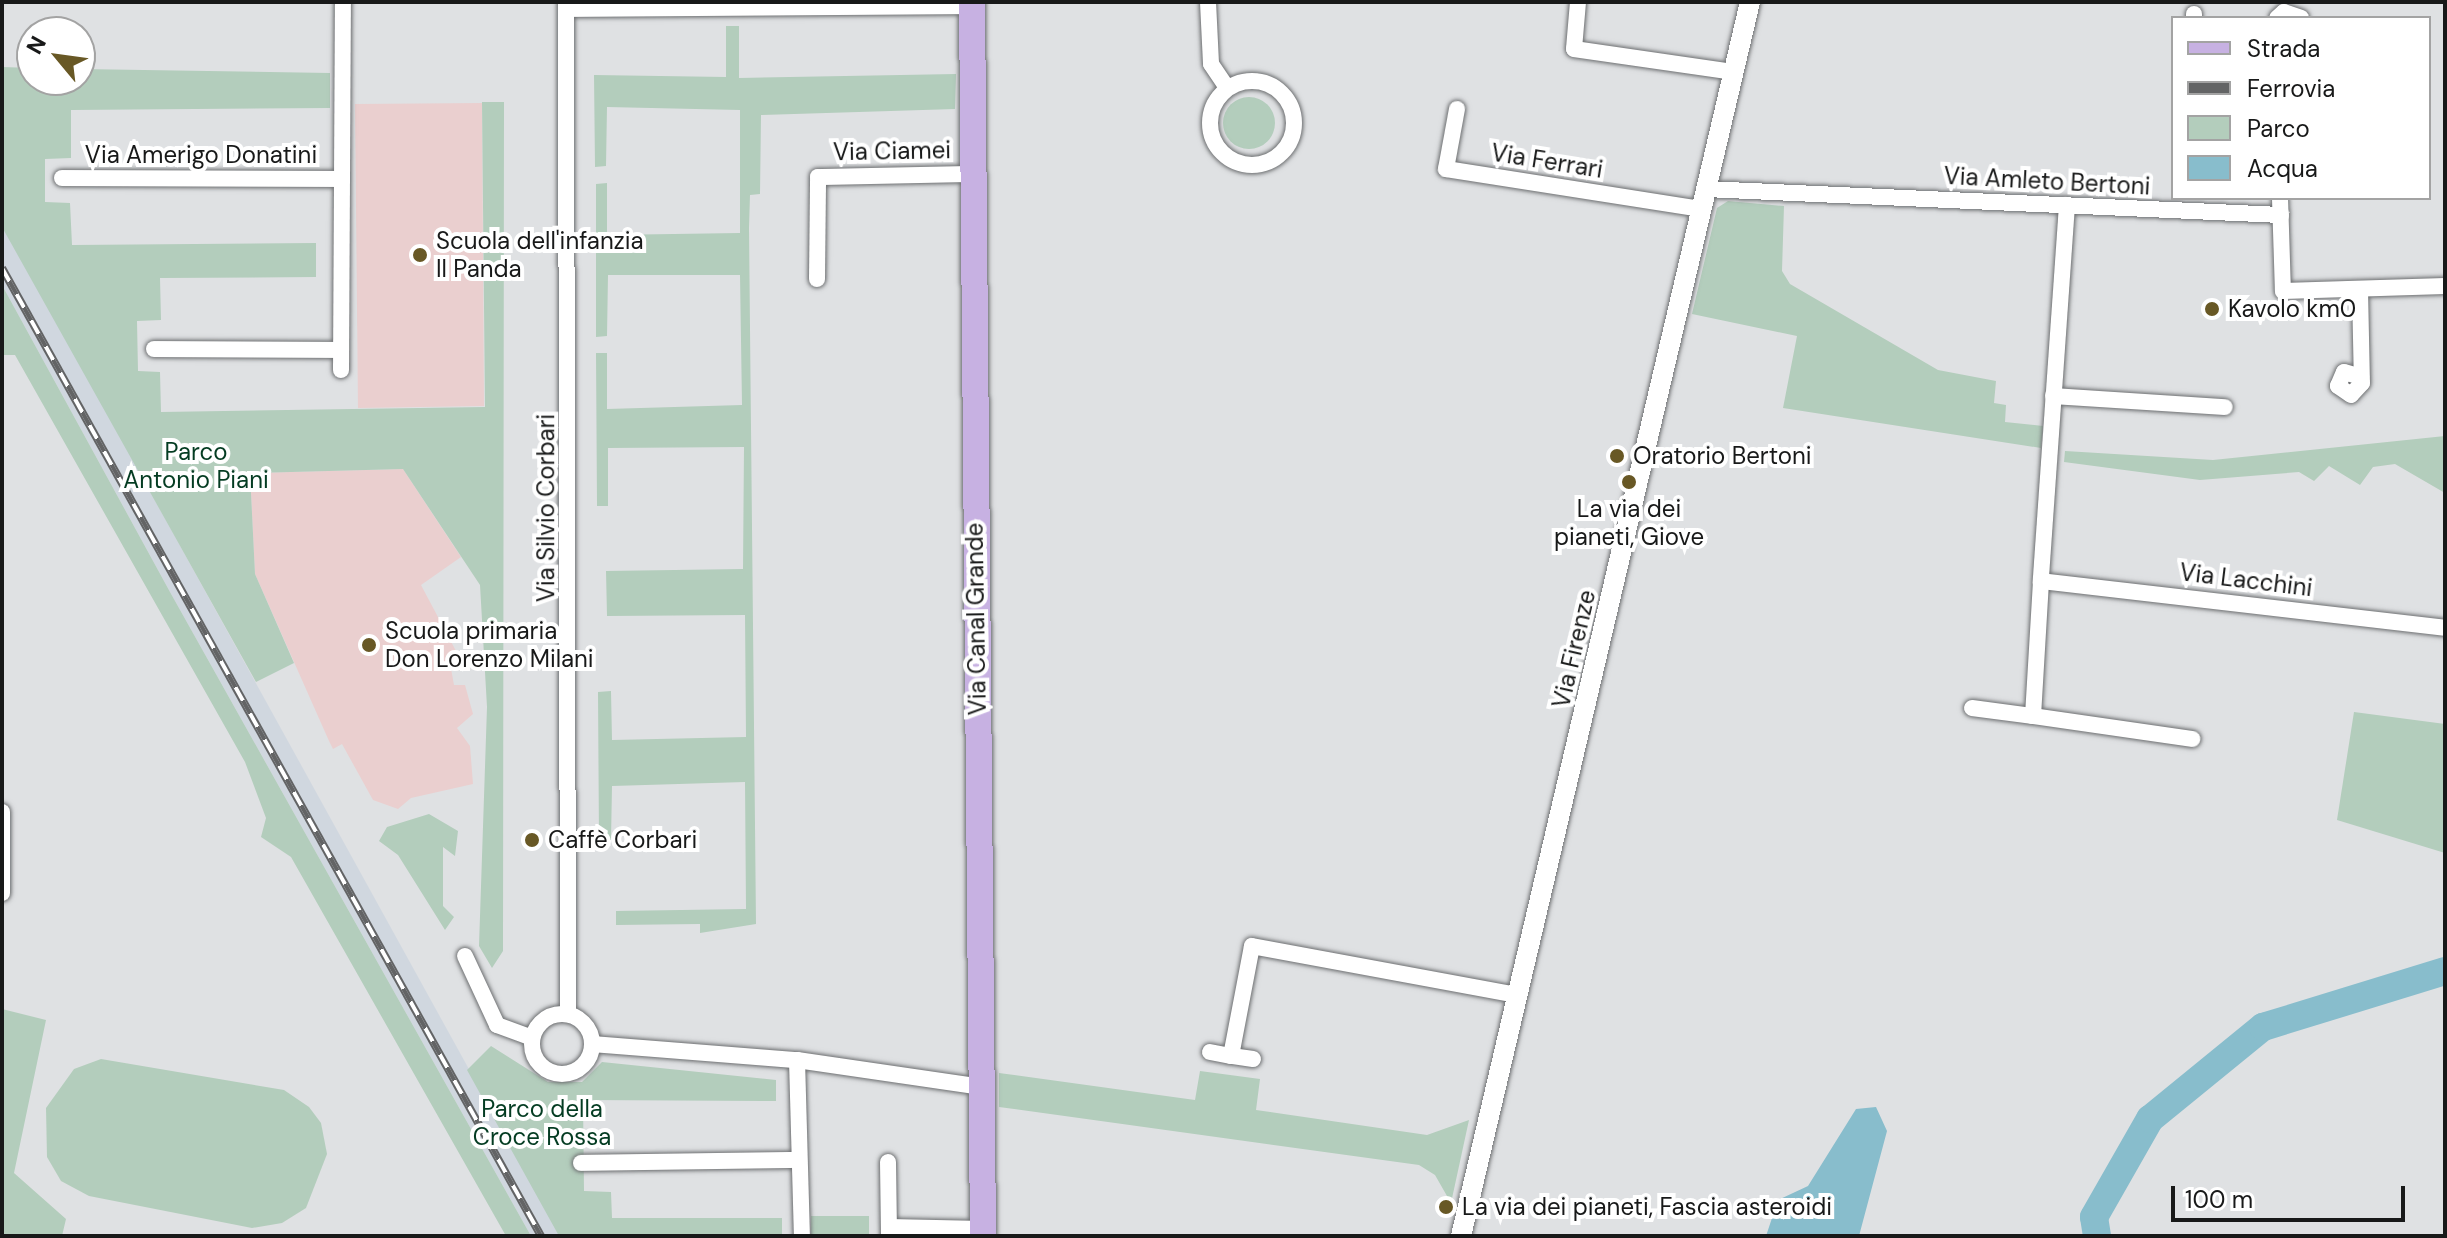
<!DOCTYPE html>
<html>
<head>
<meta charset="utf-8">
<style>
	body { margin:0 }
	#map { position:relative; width:2447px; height:1238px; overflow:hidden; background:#dfe1e3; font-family:"DM Sans",sans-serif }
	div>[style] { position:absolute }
	.built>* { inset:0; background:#d0d7df }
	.education>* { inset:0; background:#eacfcf }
	.green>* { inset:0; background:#b3cdbc }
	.round { border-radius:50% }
	.water>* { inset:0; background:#88bdcc }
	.river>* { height:28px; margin:-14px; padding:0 14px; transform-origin:14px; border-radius:14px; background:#88bdcc }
	.roads { filter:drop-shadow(0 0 2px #6d6f71) drop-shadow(0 0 2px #6d6f71) }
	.minor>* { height:16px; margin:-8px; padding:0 8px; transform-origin:8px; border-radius:8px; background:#fff }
	.minor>.ring { margin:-8px; padding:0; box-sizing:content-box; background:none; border:16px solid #fff; border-radius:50% }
	.tertiary>* { height:20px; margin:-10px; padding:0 10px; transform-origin:10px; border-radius:10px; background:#fff }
	.primary>* { height:26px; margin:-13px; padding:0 13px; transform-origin:13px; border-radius:13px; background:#c7b1e2 }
	.rail>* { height:8px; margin-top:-4px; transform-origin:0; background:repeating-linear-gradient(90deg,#fff 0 15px,#636465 0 30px); box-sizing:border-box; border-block:2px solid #636465 }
	.dots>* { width:22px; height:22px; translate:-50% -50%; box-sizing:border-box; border:4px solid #fff; border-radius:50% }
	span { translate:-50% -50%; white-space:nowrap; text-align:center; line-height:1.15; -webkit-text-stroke:8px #fff; paint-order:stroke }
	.street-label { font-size:24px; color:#181919 }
	.poi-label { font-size:24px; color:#181919 }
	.left { translate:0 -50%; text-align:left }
	.park-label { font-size:24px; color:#043c22 }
	.frame { position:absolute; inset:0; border:4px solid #181919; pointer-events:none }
	.legend { position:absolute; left:2171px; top:16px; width:260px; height:184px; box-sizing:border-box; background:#fff; border:2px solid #a3a3a3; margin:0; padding:10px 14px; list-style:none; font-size:24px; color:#181919 }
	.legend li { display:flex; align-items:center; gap:16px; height:40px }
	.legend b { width:40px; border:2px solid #a3a3a3 }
	.north { position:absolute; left:16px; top:16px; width:80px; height:80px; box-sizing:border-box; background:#fff; border:2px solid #a3a3a3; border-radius:50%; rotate:299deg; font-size:22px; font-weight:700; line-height:32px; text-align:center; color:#181919 }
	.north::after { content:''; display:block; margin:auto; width:28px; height:36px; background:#685825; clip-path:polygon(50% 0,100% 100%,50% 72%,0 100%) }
	.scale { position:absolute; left:2171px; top:1186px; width:234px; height:36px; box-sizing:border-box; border:4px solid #181919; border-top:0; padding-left:10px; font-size:24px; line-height:28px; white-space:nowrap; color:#181919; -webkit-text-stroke:6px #fff; paint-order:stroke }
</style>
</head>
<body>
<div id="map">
	<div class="built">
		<div style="clip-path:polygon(2px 223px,561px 1236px,531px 1236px,170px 592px,2px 285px)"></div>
	</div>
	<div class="education">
		<div style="clip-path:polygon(482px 103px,484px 406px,358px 408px,355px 104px)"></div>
		<div style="clip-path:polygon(403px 469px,461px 557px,421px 585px,456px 651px,450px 663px,454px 685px,465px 685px,473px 714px,457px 728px,470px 746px,473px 784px,411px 798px,398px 809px,373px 800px,342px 744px,333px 749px,329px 741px,255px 574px,250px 473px)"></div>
	</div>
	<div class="green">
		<div style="clip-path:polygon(726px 26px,739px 26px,739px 78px,956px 74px,955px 109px,761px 115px,760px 194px,750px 195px,749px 228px,756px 924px,700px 933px,700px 924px,616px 925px,616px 911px,746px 909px,745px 782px,612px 786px,611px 840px,599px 841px,598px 692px,611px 691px,612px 740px,746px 737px,745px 615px,607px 616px,606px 571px,743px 569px,744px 447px,608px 448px,608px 506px,597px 506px,596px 353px,607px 353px,607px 409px,742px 405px,740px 275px,608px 275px,607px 336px,596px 337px,596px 184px,607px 183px,607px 235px,740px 233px,740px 110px,607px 107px,606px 166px,595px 167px,594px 75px,726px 77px)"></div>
		<div style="clip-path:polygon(2px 67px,32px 68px,32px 80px,80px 80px,80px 69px,330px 73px,330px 108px,71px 110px,71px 158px,45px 159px,45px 202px,70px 203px,72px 245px,316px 243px,316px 277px,160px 278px,161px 320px,137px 321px,138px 371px,160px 372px,161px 412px,485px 407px,482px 102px,504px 102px,503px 951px,492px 968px,479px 946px,487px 707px,480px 585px,403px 469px,250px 473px,255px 574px,294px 663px,256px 682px,2px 227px)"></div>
		<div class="round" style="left:1223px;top:97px;width:52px;height:52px"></div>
		<div style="clip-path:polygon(1728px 201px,1784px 206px,1782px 271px,1790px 284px,1938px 370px,1996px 381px,1994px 403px,2006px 405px,2005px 422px,2043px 426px,2041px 448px,1783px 408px,1797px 336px,1692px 314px,1717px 208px)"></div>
		<div style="clip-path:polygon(2px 285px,170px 592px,531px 1236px,506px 1236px,291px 857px,261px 837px,266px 818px,245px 762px,15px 355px,2px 355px)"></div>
		<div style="clip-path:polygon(2445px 436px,2445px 493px,2395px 464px,2373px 467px,2360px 485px,2329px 466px,2314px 481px,2299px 472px,2200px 480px,2064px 462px,2065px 451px,2213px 460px)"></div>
		<div style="clip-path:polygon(2354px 712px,2445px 724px,2445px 853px,2337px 820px)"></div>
		<div style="clip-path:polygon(429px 814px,458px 831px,455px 856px,443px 847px,443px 906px,454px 917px,445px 930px,398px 855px,379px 841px,387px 827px)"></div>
		<div style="clip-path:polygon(2px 1009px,46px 1020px,14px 1173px,66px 1219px,62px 1236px,2px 1236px)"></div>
		<div style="clip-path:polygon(491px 1046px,548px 1082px,582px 1082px,602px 1062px,776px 1080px,776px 1101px,583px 1100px,584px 1191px,611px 1192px,612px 1218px,782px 1218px,782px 1236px,559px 1236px,467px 1070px)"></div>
		<div style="clip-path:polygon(101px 1059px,284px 1090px,309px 1107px,321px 1123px,327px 1154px,306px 1208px,282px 1223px,252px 1228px,89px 1196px,61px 1181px,47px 1157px,46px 1108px,74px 1069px)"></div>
		<div style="clip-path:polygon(1200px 1071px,1260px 1079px,1256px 1110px,1427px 1135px,1469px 1120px,1451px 1203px,1435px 1175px,1419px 1165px,999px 1107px,999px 1073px,1195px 1100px)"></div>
		<div style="clip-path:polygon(811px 1216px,869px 1216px,869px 1236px,811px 1236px)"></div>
	</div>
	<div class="water">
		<div style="clip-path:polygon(1876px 1107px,1887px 1131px,1859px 1236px,1766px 1236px,1778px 1200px,1808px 1186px,1856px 1109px)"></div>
	</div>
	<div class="river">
		<div style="left:2097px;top:1236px;width:19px;rotate:-99deg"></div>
		<div style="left:2094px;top:1217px;width:113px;rotate:-60.3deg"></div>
		<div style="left:2150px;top:1119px;width:146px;rotate:-39.2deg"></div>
		<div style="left:2263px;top:1027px;width:190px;rotate:-17.1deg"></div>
	</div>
	<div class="roads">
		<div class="minor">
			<div style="left:566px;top:2px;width:1012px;rotate:89.89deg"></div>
			<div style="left:1208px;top:2px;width:62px;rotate:87.2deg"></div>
			<div style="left:1211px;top:64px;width:29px;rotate:56deg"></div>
			<div style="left:1578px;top:2px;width:47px;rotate:94.9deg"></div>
			<div style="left:1574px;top:49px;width:162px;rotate:8.2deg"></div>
			<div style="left:566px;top:9px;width:405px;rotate:-0.4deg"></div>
			<div style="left:2194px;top:14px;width:4px;rotate:90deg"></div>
			<div style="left:2277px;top:18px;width:9px;rotate:-41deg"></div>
			<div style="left:2284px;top:12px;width:18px;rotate:19deg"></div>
			<div class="ring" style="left:1210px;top:81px;width:68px;height:68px"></div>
			<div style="left:1457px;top:109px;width:61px;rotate:100.4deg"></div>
			<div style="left:1446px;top:169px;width:259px;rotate:8.9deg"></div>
			<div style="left:62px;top:178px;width:279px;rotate:0.2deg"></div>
			<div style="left:1706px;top:189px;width:576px;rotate:2.59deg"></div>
			<div style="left:2280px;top:198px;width:93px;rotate:88.2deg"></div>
			<div style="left:2283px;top:291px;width:162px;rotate:-1.8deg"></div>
			<div style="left:2067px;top:205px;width:377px;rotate:94deg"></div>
			<div style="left:2041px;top:581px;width:407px;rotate:6.6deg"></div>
			<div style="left:817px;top:279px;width:102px;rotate:-89.4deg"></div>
			<div style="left:818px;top:177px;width:155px;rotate:-1.1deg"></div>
			<div style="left:2360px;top:290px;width:93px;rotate:88.8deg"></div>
			<div style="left:2362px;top:383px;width:16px;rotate:133deg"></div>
			<div style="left:2351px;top:395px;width:16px;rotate:-145deg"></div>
			<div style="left:2338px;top:386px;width:15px;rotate:-67deg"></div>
			<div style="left:2344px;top:372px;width:18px;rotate:16deg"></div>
			<div style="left:154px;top:349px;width:187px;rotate:0.3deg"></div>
			<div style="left:341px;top:370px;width:368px;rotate:-89.7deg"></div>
			<div style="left:2053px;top:396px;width:172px;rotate:3.7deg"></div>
			<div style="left:1972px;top:708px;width:62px;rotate:7.5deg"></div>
			<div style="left:2033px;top:716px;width:135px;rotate:-86.6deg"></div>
			<div style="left:2033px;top:716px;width:161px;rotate:8.2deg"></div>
			<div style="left:2px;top:812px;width:81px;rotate:90deg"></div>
			<div style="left:465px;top:956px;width:76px;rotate:65.1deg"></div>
			<div style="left:497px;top:1025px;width:37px;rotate:20deg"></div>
			<div class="ring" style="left:532px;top:1014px;width:44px;height:44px"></div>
			<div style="left:592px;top:1044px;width:206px;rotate:4.5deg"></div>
			<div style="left:797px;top:1060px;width:187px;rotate:8.3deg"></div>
			<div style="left:1210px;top:1052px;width:21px;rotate:11deg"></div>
			<div style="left:1253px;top:1059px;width:22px;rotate:-172deg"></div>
			<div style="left:1231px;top:1056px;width:112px;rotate:-79.2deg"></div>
			<div style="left:1252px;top:946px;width:269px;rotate:10.5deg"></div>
			<div style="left:797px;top:1060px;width:176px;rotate:88.4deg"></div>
			<div style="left:888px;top:1162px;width:74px;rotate:89.2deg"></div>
			<div style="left:581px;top:1163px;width:218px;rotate:-0.8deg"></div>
			<div style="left:889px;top:1227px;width:94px;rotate:1.2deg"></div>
		</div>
		<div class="tertiary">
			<div style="left:1461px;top:1236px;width:1267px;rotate:-76.82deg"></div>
		</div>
		<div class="primary">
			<div style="left:972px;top:2px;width:1234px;rotate:89.49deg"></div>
		</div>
	</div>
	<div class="rail">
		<div style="left:2px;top:268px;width:1108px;rotate:60.89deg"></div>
	</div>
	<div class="dots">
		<div style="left:420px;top:255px;background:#685825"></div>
		<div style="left:2212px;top:309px;background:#685825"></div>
		<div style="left:1617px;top:456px;background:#685825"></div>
		<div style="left:1629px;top:482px;background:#685825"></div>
		<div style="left:369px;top:645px;background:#685825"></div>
		<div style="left:532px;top:840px;background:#685825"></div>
		<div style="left:1446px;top:1207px;background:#685825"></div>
	</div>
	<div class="street-label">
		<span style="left:892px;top:151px;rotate:-1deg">Via Ciamei</span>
		<span style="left:201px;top:155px">Via Amerigo Donatini</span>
		<span style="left:1547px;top:161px;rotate:9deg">Via Ferrari</span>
		<span style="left:2047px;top:181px;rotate:3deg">Via Amleto Bertoni</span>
		<span style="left:546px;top:508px;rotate:-90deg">Via Silvio Corbari</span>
		<span style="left:2246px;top:580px;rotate:7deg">Via Lacchini</span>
		<span style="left:976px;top:619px;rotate:-91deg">Via Canal Grande</span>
		<span style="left:1574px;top:649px;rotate:-77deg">Via Firenze</span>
	</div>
	<div class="poi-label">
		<span class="left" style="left:436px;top:255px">Scuola dell'infanzia<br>Il Panda</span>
		<span class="left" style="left:2228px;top:309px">Kavolo km0</span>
		<span class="left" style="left:1633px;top:456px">Oratorio Bertoni</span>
		<span style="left:1629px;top:523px">La via dei<br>pianeti, Giove</span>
		<span class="left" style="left:385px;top:645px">Scuola primaria<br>Don Lorenzo Milani</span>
		<span class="left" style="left:548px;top:840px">Caffè Corbari</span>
		<span class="left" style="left:1462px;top:1207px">La via dei pianeti, Fascia asteroidi</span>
	</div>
	<div class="park-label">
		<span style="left:196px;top:466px">Parco<br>Antonio Piani</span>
		<span style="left:542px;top:1123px">Parco della<br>Croce Rossa</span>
	</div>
	<div class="frame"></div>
	<ul class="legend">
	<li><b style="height:10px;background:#c7b1e2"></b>Strada</li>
	<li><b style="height:10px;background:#636465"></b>Ferrovia</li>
	<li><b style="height:22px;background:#b3cdbc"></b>Parco</li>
	<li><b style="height:22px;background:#88bdcc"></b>Acqua</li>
	</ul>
	<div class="north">N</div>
	<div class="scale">100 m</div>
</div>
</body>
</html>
